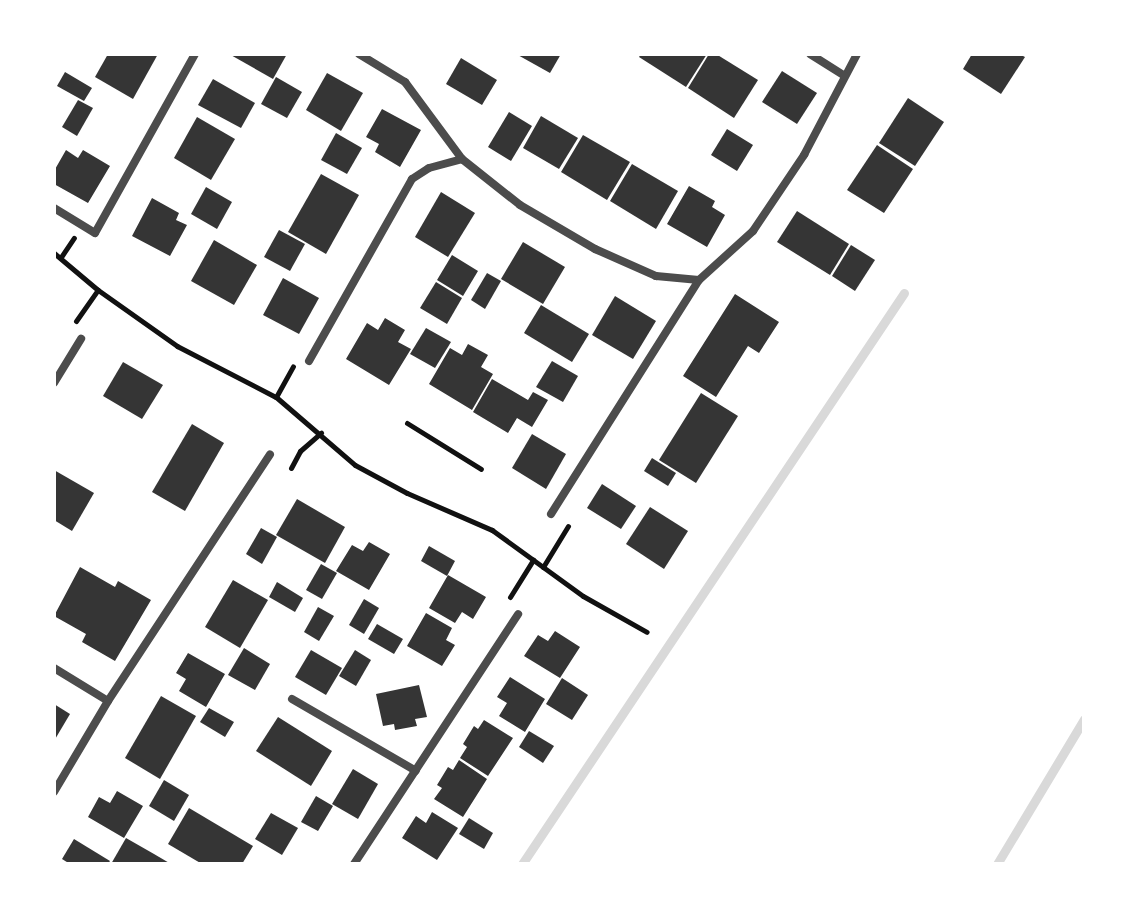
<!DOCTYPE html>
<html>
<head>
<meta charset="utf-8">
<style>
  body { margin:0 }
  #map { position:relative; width:1138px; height:918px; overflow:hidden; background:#fff; font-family:Poppins,sans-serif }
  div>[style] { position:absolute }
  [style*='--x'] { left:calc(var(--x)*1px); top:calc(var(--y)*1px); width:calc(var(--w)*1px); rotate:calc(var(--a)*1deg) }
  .stream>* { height:9px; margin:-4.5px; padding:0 4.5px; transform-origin:4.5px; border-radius:4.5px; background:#d9d9d9 }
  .building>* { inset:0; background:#353535 }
  .path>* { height:5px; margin:-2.5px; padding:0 2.5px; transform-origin:2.5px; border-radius:2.5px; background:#111 }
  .minor>* { height:8px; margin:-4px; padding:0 4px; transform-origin:4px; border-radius:4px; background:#4c4c4c }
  span { translate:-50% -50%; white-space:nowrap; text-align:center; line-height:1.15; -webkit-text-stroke:6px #fff; paint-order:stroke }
  .frame { position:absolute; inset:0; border:56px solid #fff; pointer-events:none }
</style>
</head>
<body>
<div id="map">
  <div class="stream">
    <div style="--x:522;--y:864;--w:687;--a:-56.22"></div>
    <div style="--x:997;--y:864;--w:169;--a:-59"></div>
  </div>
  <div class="building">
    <div style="clip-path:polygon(108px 54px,158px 54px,133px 99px,95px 77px)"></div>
    <div style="clip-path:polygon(229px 54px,287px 54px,273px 79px)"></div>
    <div style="clip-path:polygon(516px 54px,561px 54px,550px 73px)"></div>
    <div style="clip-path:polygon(641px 54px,707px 54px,686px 87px,639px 57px)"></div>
    <div style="clip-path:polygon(709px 54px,716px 54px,758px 80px,734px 118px,688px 88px)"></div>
    <div style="clip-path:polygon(972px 54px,1019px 54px,1025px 57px,1001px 94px,963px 69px)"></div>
    <div style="clip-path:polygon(461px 58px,497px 80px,482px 105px,446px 84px)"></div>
    <div style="clip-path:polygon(782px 71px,817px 93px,797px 124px,762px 102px)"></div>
    <div style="clip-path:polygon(65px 72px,92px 88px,84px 101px,57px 86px)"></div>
    <div style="clip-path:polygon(327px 73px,363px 93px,341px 131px,306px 110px)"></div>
    <div style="clip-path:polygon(276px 77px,302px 92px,287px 118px,261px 104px)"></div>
    <div style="clip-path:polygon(213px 79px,255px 103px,241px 128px,198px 105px)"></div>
    <div style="clip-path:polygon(908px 98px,944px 122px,915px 166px,879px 143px)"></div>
    <div style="clip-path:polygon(78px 100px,93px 108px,77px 136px,62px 127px)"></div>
    <div style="clip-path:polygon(382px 109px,421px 130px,400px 167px,375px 152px,379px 144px,366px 137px)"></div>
    <div style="clip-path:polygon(509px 112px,532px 126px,511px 161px,488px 147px)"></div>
    <div style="clip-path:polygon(541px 116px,578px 138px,559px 169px,523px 148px)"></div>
    <div style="clip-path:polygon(197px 117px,235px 139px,211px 180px,174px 158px)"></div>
    <div style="clip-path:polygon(727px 129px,753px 145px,737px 171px,711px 155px)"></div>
    <div style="clip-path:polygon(336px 133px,362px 148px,347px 174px,321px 160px)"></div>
    <div style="clip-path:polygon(583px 135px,630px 162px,607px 200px,561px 172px)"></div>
    <div style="clip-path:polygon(877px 145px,913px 169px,884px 213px,847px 190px)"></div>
    <div style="clip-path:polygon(66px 150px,78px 158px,83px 150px,110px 166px,88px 203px,54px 184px,54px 171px)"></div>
    <div style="clip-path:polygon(632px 164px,678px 191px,656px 229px,610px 201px)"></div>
    <div style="clip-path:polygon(321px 174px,359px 195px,326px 254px,288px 232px)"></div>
    <div style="clip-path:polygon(689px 186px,715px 201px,712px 207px,725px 215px,707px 247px,667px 224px)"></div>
    <div style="clip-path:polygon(206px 187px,232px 202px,217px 229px,191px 214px)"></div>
    <div style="clip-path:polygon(441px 192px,475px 213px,448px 257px,415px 237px)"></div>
    <div style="clip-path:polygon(152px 198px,179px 213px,176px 220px,187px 225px,170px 256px,132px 236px)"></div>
    <div style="clip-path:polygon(797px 211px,849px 244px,830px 275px,777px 242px)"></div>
    <div style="clip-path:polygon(279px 230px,305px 244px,290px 271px,264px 257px)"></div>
    <div style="clip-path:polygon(214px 240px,257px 265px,234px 305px,191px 281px)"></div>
    <div style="clip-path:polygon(523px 242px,565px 267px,543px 304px,501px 279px)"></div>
    <div style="clip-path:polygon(851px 245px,875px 260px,855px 291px,832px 276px)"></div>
    <div style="clip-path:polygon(452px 255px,478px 271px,463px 296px,437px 280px)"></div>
    <div style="clip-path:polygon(487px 273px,501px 281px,485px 309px,471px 300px)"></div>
    <div style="clip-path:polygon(283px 278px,319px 298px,299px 334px,263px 315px)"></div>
    <div style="clip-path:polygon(436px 282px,462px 298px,447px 324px,420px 308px)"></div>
    <div style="clip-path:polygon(735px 294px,779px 322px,759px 353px,748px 346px,716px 397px,683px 376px)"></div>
    <div style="clip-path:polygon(615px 296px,656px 321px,633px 359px,592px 335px)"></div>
    <div style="clip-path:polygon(541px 305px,589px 334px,572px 362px,524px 333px)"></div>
    <div style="clip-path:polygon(385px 318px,405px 330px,398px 342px,411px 349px,389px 385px,346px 359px,367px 323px,378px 330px)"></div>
    <div style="clip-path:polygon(426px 328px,451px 342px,435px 368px,410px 354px)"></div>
    <div style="clip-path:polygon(468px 344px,488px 355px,481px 367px,493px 374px,472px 410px,429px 384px,450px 348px,462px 355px)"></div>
    <div style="clip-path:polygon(552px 361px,578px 376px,563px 402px,536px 387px)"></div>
    <div style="clip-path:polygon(123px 362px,163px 385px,142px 419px,103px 396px)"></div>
    <div style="clip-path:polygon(492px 379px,528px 400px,533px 392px,548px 400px,532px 427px,517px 418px,508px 433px,473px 412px)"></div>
    <div style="clip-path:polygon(701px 393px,738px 416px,696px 483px,659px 460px)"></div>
    <div style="clip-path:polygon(192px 424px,224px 443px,185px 511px,152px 492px)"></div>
    <div style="clip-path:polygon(532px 434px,566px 454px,546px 489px,512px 468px)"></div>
    <div style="clip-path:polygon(652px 458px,676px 473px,668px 486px,644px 471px)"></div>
    <div style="clip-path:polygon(54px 470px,94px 493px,72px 531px,54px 520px)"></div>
    <div style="clip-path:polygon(602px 484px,636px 506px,621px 529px,587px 508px)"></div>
    <div style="clip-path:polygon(297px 499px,345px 527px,325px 563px,276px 535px)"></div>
    <div style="clip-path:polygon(650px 507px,688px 531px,664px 569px,626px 544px)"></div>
    <div style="clip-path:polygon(261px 528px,277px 537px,262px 564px,246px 554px)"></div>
    <div style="clip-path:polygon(369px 542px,390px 554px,369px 590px,336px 571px,352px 545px,363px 551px)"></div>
    <div style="clip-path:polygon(429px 546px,455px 561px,447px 576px,421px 561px)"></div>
    <div style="clip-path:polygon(321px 564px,337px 573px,322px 599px,306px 590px)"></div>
    <div style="clip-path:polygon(80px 567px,115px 587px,118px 581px,151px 600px,115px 661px,82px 642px,86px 634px,54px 616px)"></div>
    <div style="clip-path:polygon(448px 575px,486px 597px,473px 619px,462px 612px,455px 623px,429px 608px)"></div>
    <div style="clip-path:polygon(233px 580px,268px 600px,240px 648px,205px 627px)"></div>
    <div style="clip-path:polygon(277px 582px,303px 598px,295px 612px,269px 597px)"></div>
    <div style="clip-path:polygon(364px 599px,379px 608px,364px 634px,349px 625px)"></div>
    <div style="clip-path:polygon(318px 607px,334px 616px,319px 641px,304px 632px)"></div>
    <div style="clip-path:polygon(426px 613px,452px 628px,446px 640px,455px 645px,442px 666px,407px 646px)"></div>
    <div style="clip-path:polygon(377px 624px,403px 639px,394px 654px,368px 639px)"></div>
    <div style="clip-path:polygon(555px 631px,580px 647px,560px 678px,524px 656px,538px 635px,548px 641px)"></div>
    <div style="clip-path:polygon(244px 648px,270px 664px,255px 690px,228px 675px)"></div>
    <div style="clip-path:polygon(311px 650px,342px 668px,326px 695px,295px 677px)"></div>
    <div style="clip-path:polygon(355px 650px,371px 660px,356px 686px,339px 676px)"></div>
    <div style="clip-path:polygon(188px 653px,225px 674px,206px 707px,179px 691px,186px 679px,176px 673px)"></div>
    <div style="clip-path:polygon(510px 677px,545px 699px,525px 732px,499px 716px,507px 703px,497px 697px)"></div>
    <div style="clip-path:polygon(562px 678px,588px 695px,572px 720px,546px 704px)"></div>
    <div style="clip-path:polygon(419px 685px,427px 717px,415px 719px,417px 726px,395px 730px,394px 724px,383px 726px,376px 694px)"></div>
    <div style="clip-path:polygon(161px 696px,196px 716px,160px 779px,125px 758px)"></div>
    <div style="clip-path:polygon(54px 704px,70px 714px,54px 741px)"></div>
    <div style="clip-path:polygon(209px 708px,234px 722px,225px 737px,200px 722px)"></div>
    <div style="clip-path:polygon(278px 717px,332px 751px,311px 786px,256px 751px)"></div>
    <div style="clip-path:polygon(484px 720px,513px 738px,488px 776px,460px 758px,467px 747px,463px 744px,474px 726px,478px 729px)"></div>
    <div style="clip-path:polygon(529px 731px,554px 746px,543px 763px,519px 747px)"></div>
    <div style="clip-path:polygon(459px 760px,487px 779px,463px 817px,434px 799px,442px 788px,437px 785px,448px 767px,453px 770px)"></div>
    <div style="clip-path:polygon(353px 769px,378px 784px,358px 819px,332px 804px)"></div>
    <div style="clip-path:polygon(164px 780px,189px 795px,174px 821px,149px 806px)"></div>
    <div style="clip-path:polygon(117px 791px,143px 806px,124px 838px,88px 817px,99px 797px,110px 803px)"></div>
    <div style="clip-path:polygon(316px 796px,333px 806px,318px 831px,301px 822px)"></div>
    <div style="clip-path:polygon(189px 808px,253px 846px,242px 864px,202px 864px,168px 844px)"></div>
    <div style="clip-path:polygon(432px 812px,458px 828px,437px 860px,402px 838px,416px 816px,426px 823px)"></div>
    <div style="clip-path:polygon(271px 813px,298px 828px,282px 855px,255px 839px)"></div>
    <div style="clip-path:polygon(469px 818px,493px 833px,484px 849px,459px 834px)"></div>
    <div style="clip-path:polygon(126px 838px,154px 854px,171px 864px,111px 864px)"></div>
    <div style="clip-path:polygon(74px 839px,110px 861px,108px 864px,70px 864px,62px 859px)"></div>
  </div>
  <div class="path">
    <div style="--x:54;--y:253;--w:57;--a:40.1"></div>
    <div style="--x:98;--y:290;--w:97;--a:35.3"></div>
    <div style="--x:177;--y:346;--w:111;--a:27.3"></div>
    <div style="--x:276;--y:397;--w:104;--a:40.7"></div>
    <div style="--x:355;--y:465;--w:59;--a:28.3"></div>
    <div style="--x:407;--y:493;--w:93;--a:23.5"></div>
    <div style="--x:492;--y:530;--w:112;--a:36"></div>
    <div style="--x:583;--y:596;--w:73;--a:29.4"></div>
    <div style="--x:61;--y:257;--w:23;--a:-56"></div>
    <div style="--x:76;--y:321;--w:38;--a:-55"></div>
    <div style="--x:276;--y:397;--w:35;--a:-61"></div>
    <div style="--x:407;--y:423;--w:87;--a:31.9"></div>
    <div style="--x:291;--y:468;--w:19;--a:-62"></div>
    <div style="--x:300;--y:451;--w:28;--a:-41"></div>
    <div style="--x:543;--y:567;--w:48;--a:-58.6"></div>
    <div style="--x:510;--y:597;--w:44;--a:-58.1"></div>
  </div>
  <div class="minor">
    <div style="--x:359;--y:54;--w:54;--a:31.3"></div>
    <div style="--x:405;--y:82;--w:96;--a:53.5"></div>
    <div style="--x:462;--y:159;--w:74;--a:38.4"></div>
    <div style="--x:520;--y:205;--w:87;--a:30.4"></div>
    <div style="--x:595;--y:249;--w:67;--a:23.9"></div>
    <div style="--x:656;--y:276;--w:43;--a:5.3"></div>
    <div style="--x:699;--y:280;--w:73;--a:-42.2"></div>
    <div style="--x:753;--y:231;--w:92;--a:-56.1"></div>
    <div style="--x:804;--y:155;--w:114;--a:-62.3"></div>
    <div style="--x:810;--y:54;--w:41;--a:32.2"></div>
    <div style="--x:54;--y:208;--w:48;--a:31.4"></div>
    <div style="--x:95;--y:233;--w:205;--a:-60.8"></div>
    <div style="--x:309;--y:361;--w:209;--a:-60.5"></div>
    <div style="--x:412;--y:179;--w:20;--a:-33"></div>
    <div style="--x:429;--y:168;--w:34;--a:-15"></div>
    <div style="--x:54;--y:383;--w:52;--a:-58.5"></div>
    <div style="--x:551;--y:514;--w:277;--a:-57.7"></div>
    <div style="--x:54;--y:668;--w:63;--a:31.4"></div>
    <div style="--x:292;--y:699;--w:143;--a:30.1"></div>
    <div style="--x:54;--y:792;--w:106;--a:-59.3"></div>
    <div style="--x:108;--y:701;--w:295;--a:-56.7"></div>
    <div style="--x:354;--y:864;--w:299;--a:-56.7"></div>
  </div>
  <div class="frame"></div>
</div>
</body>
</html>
